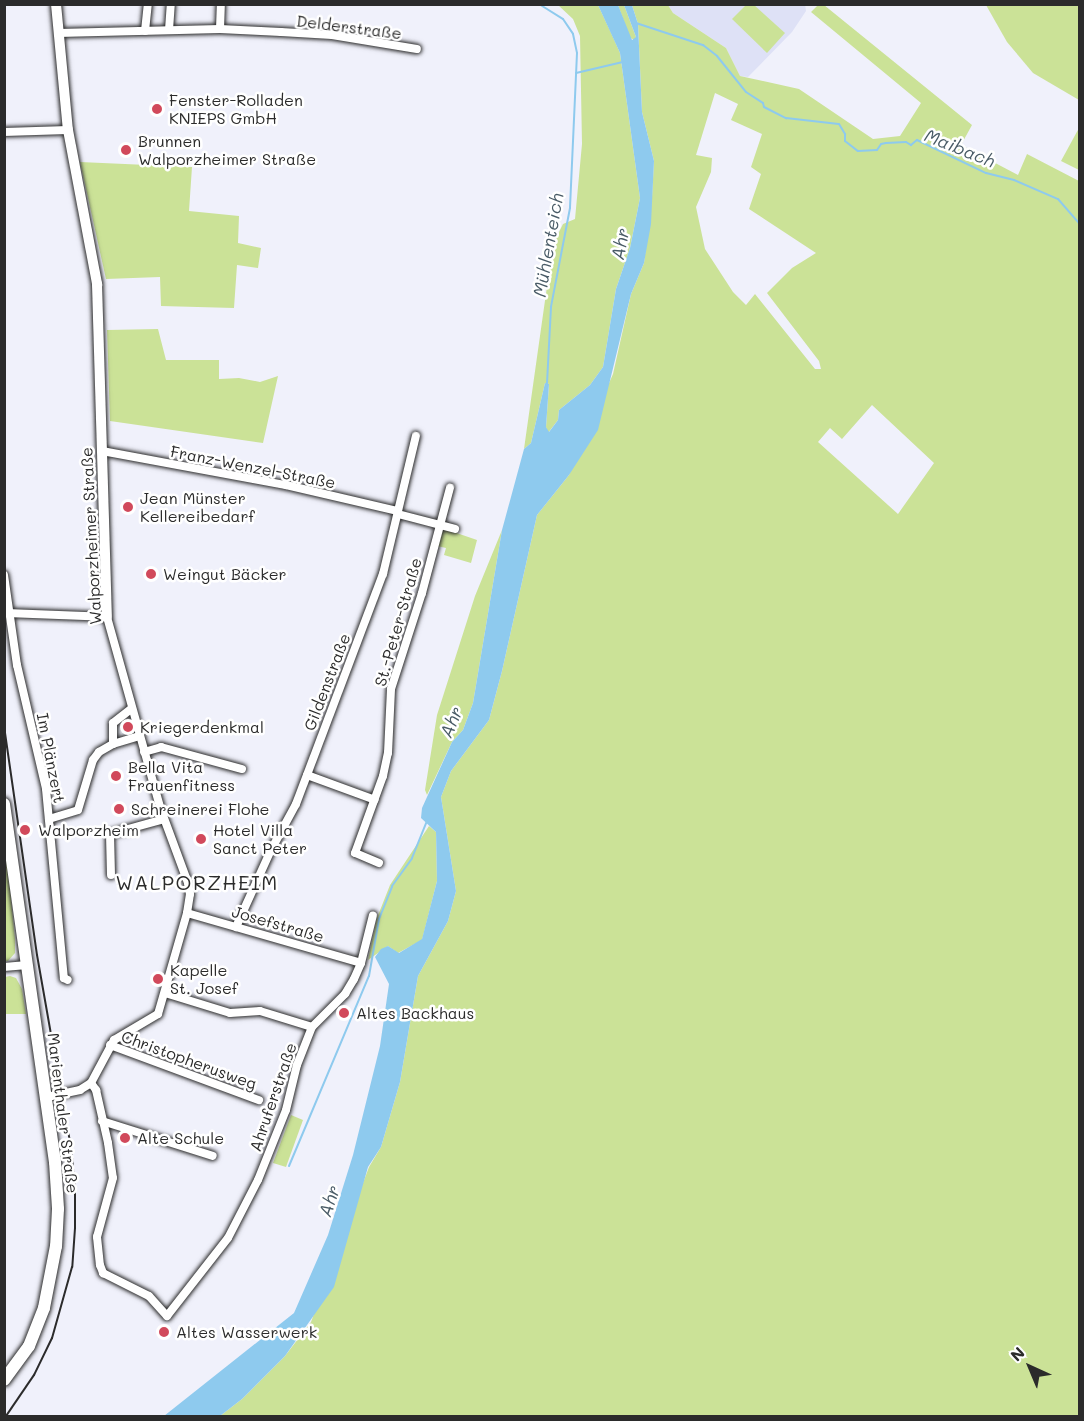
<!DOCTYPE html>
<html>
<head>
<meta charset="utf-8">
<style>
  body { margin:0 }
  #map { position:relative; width:1084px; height:1421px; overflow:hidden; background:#f0f1fb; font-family:Mali,sans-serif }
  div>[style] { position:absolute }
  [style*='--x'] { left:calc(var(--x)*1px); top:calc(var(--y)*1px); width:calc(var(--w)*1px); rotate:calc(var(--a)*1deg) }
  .built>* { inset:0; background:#dee1f6 }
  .green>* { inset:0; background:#cbe297 }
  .water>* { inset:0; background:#8ecaee }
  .stream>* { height:2px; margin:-1px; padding:0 1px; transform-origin:1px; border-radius:1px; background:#8ecaee }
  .roads { filter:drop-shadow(0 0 2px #2b2b2b) drop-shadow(0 0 2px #2b2b2b) }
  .street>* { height:8px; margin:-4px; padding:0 4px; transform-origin:4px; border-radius:4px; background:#fff }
  .secondary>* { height:10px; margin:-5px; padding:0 5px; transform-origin:5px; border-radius:5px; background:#fff }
  .primary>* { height:12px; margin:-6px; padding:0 6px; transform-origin:6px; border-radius:6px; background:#fff }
  .rail>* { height:2px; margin:-1px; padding:0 1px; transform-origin:1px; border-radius:1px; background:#2b2b2b }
  .dots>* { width:16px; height:16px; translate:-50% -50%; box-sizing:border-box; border:3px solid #fff; border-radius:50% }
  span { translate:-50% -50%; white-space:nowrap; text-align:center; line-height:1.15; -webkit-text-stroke:5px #fff; paint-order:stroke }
  .street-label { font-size:16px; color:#2b2b2b }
  .poi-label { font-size:16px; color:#2b2b2b }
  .left { translate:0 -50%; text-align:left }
  .water-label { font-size:18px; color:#495b66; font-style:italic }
  .quarter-label { font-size:20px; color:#2b2b2b; letter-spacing:1.5px }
  .frame { position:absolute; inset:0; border:6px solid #2b2b2b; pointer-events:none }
  .north { position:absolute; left:1000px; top:1337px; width:60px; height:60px; -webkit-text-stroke:4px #fff; paint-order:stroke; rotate:316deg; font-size:16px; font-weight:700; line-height:24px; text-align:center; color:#2b2b2b }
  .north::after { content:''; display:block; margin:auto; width:21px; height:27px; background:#2b2b2b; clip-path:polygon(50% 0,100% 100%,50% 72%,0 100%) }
</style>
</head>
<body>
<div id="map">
  <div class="built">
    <div style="clip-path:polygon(805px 4px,806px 11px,792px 32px,748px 77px,740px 76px,726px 48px,673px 13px,668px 5px)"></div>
  </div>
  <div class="green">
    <div style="clip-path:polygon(558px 5px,598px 5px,612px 35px,620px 53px,640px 198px,630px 248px,616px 289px,603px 367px,590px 385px,559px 410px,558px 420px,548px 433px,546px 427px,549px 384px,545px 383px,531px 443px,524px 449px,553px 244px,563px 224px,575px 219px,582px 144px,580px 36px,573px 19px)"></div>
    <div style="clip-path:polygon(618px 5px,624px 5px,636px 37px,635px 40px,630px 38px)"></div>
    <div style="clip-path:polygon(evenodd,632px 5px,668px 5px,673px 13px,726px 48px,740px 76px,799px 89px,873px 139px,900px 136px,921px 103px,811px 12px,818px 5px,824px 5px,972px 125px,961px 145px,1018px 175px,1027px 154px,1079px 181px,1079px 1416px,220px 1416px,242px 1399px,285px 1356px,311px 1322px,369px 1167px,381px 1147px,400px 1082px,418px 976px,448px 921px,456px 891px,441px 797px,451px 771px,489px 720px,502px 671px,537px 515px,569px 475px,613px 374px,631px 294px,644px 263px,652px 197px,654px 161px,642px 112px,638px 24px,632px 5px,715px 93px,738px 104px,731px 120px,762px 134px,751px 167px,761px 174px,749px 209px,816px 253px,792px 268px,767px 293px,819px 361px,821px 369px,815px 369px,755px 294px,746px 305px,733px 292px,705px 249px,696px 207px,711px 172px,712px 158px,696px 155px,715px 93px,632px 5px,872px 405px,934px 463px,898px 514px,818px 442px,830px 428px,842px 439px,872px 405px)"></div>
    <div style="clip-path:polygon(746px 5px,754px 5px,785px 33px,767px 53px,732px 19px)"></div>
    <div style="clip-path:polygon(986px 5px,1079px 5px,1079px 100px,1033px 73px,1007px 42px)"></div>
    <div style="clip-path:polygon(1079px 128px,1079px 170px,1061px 161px)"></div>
    <div style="clip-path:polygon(80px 162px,192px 167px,189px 211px,239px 216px,238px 243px,261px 248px,258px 268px,237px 265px,234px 308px,161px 306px,160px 277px,106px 279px)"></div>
    <div style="clip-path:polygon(158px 329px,166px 360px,219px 360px,219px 379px,239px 378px,260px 382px,278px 376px,263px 443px,110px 421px,107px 330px)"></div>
    <div style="clip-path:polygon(442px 528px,477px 540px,471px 563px,444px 555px,446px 548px,437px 546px)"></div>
    <div style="clip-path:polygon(502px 530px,473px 703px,463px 730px,452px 742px,427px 795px,425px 790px,437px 715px,475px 596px)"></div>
    <div style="clip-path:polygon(429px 826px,436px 832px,437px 881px,422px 940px,398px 953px,388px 946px,368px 960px,377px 918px,390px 885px)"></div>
    <div style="clip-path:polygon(5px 839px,15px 939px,15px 953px,8px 961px,5px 961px)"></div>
    <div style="clip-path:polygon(10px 976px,16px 978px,22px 989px,26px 1014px,5px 1014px,5px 977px)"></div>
    <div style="clip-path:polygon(291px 1115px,303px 1120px,286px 1167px,273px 1163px)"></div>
  </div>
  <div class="water">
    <div style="clip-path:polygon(598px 5px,618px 5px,632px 40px,636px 37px,624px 5px,632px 5px,638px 24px,642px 112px,654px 161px,651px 224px,644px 263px,631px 294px,598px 430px,569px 475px,537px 515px,502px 671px,489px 720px,451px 771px,441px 797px,456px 891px,448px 921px,418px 976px,400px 1082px,381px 1147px,368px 1167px,334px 1287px,285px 1356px,242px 1399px,220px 1416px,164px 1416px,294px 1313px,328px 1235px,353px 1155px,380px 1046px,389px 984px,375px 957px,381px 949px,388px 946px,399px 953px,422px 939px,437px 881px,436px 832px,421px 818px,422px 808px,452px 742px,463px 730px,473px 703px,502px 530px,524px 449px,531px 443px,545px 383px,549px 384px,546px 427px,549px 432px,558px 420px,559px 410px,590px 385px,603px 367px,616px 289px,630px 248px,640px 198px,620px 53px)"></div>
  </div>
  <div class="stream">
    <div style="--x:539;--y:4;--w:28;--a:32"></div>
    <div style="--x:563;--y:19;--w:18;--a:56"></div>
    <div style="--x:573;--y:34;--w:19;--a:78"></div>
    <div style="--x:577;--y:53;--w:155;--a:92.6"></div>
    <div style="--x:570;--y:208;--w:101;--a:100.9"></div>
    <div style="--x:551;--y:307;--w:77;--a:93"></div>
    <div style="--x:636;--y:23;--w:71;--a:18.2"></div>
    <div style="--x:703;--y:45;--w:18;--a:38"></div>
    <div style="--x:717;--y:56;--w:46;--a:51.1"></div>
    <div style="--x:746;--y:92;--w:20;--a:33"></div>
    <div style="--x:763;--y:103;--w:4;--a:76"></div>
    <div style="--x:764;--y:107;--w:25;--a:27"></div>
    <div style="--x:786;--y:118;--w:53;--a:6.5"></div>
    <div style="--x:839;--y:124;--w:12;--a:59"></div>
    <div style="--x:845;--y:134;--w:7;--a:90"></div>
    <div style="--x:845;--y:141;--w:16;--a:38"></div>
    <div style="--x:858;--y:151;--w:19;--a:-3"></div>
    <div style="--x:877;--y:150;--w:7;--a:-56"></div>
    <div style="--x:881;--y:144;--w:5;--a:-11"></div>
    <div style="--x:886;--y:143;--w:20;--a:-3"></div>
    <div style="--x:906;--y:142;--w:6;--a:31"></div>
    <div style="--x:911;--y:145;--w:8;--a:-40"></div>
    <div style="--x:917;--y:140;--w:76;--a:25.6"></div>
    <div style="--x:986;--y:173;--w:29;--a:14"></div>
    <div style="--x:1014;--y:180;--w:48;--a:23.4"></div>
    <div style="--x:1058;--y:199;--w:33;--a:49"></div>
    <div style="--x:576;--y:73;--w:48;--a:-13.2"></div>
    <div style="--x:289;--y:1166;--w:206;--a:-67.2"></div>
    <div style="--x:369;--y:976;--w:58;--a:-80"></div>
    <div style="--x:379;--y:919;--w:35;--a:-68"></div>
    <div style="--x:392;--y:886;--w:34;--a:-54"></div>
    <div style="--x:412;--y:858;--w:40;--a:-68"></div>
  </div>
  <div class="roads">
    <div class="street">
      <div style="--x:220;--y:29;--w:25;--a:-88"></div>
      <div style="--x:169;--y:30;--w:26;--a:-86"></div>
      <div style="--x:145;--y:31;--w:27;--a:-84"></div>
      <div style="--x:58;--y:33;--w:162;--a:-1.4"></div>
      <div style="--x:220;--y:29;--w:61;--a:2.8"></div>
      <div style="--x:281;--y:32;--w:51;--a:3.4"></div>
      <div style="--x:332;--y:35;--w:86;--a:9.4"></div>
      <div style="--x:4;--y:132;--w:64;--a:-1.8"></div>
      <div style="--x:102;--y:451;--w:187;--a:10.5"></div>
      <div style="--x:286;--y:485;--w:115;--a:13.1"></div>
      <div style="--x:398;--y:514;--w:59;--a:14.7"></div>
      <div style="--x:4;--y:575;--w:91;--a:81.8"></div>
      <div style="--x:17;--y:665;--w:127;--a:76.8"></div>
      <div style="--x:46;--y:789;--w:190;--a:84.6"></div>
      <div style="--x:64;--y:978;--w:4;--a:27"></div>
      <div style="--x:4;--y:613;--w:103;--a:2.2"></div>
      <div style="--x:107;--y:617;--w:200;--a:74.4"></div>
      <div style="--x:161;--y:810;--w:78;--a:69.7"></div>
      <div style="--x:188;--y:883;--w:11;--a:80"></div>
      <div style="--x:190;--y:894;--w:19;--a:99"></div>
      <div style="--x:187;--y:913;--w:105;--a:106"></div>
      <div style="--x:158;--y:1014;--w:51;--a:149.4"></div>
      <div style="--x:114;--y:1040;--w:49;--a:118.1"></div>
      <div style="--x:91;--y:1083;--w:13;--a:148"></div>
      <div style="--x:80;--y:1090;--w:35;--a:168"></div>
      <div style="--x:113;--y:744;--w:21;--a:-90"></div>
      <div style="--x:113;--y:723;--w:24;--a:-38"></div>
      <div style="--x:144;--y:752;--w:18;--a:-16"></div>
      <div style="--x:161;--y:747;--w:84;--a:15.2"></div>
      <div style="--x:307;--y:775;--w:72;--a:20.2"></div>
      <div style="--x:49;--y:819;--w:30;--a:-17"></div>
      <div style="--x:78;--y:810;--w:52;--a:-73.3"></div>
      <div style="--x:93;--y:760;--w:10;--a:-53"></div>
      <div style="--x:99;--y:752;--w:16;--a:-30"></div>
      <div style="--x:113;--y:744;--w:28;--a:-17"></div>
      <div style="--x:379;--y:863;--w:26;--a:-157"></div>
      <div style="--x:355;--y:853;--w:82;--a:-70"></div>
      <div style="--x:383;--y:776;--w:24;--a:-78"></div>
      <div style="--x:388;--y:753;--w:64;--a:-87.3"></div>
      <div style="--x:391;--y:689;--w:101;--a:-72.1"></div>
      <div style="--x:422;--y:593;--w:109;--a:-75.1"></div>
      <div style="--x:111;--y:875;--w:41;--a:-91.4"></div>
      <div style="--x:110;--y:834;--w:56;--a:-15.5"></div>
      <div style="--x:187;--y:913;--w:181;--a:16"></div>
      <div style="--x:236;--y:927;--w:85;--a:-65.6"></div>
      <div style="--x:271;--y:850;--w:52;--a:-61.5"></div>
      <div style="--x:296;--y:804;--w:246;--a:-69.3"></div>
      <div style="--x:383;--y:574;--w:142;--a:-76.6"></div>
      <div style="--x:4;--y:967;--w:23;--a:-5"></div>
      <div style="--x:165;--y:993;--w:68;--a:17.1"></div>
      <div style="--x:230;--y:1013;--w:30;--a:-4"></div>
      <div style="--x:260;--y:1011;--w:54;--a:17.1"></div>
      <div style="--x:110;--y:1045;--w:159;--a:20.3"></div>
      <div style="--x:91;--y:1083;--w:9;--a:54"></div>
      <div style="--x:96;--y:1090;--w:54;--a:77.2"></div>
      <div style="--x:108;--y:1143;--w:35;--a:82"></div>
      <div style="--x:113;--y:1178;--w:61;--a:105.2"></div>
      <div style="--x:97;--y:1237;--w:28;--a:84"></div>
      <div style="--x:100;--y:1265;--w:9;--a:69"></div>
      <div style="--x:103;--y:1273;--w:51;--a:26.6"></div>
      <div style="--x:149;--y:1296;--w:27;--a:48"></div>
      <div style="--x:167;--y:1316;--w:99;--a:-52"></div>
      <div style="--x:228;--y:1238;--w:65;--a:-62.7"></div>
      <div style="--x:258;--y:1180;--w:75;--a:-68.2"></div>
      <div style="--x:286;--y:1110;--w:46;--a:-76.3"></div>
      <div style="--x:297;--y:1065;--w:41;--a:-68.5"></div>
      <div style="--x:312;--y:1027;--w:47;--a:-45"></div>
      <div style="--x:345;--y:994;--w:17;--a:-59"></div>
      <div style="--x:354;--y:979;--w:17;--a:-66"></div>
      <div style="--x:361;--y:963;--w:49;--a:-76"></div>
      <div style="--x:102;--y:1121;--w:116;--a:17.5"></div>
    </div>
    <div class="secondary">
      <div style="--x:56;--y:4;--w:127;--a:84.6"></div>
      <div style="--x:68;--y:130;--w:157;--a:79.3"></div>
      <div style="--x:97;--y:284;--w:333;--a:88.3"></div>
    </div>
    <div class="primary">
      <div style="--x:4;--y:804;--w:362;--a:81.9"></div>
      <div style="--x:55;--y:1162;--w:47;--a:86.3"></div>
      <div style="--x:58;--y:1209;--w:37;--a:93"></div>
      <div style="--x:56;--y:1246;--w:63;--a:101"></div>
      <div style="--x:44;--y:1308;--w:41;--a:111.5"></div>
      <div style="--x:29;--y:1346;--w:42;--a:126.3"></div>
    </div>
  </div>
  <div class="rail">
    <div style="--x:4;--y:726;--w:231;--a:81.8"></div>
    <div style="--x:37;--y:955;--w:195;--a:80"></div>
    <div style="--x:71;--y:1147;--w:42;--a:84.6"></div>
    <div style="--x:75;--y:1189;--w:39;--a:90"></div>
    <div style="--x:75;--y:1228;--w:39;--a:94"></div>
    <div style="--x:72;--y:1267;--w:74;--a:105.7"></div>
    <div style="--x:52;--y:1338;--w:41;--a:115.9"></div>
    <div style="--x:34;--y:1375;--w:50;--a:124.3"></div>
  </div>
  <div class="dots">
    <div style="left:157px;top:109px;background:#d1495b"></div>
    <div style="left:126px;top:150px;background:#d1495b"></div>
    <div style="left:128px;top:507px;background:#d1495b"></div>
    <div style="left:151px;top:574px;background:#d1495b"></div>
    <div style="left:128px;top:727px;background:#d1495b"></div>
    <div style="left:116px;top:776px;background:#d1495b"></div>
    <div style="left:119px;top:809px;background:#d1495b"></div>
    <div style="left:25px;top:830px;background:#d1495b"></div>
    <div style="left:201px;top:839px;background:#d1495b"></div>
    <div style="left:158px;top:979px;background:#d1495b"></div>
    <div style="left:344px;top:1013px;background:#d1495b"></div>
    <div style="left:125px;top:1138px;background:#d1495b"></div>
    <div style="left:164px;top:1332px;background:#d1495b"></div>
  </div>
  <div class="street-label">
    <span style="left:349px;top:27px;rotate:7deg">Delderstraße</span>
    <span style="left:253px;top:467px;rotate:11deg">Franz-Wenzel-Straße</span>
    <span style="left:91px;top:536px;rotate:-93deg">Walporzheimer Straße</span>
    <span style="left:398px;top:622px;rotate:-74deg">St.-Peter-Straße</span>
    <span style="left:327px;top:682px;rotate:-69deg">Gildenstraße</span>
    <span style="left:51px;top:758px;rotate:79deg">Im Plänzert</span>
    <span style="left:278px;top:924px;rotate:16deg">Josefstraße</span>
    <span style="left:189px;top:1060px;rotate:20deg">Christopherusweg</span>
    <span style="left:273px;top:1097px;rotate:-71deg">Ahruferstraße</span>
    <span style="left:63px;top:1113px;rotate:83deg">Marienthaler Straße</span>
  </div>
  <div class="poi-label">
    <span class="left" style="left:169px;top:109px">Fenster-Rolladen<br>KNIEPS GmbH</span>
    <span class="left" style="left:138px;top:150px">Brunnen<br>Walporzheimer Straße</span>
    <span class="left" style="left:140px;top:507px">Jean Münster<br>Kellereibedarf</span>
    <span class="left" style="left:163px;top:574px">Weingut Bäcker</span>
    <span class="left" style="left:140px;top:727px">Kriegerdenkmal</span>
    <span class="left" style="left:128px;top:776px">Bella Vita<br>Frauenfitness</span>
    <span class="left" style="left:131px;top:809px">Schreinerei Flohe</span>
    <span class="left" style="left:38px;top:830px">Walporzheim</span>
    <span class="left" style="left:213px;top:839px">Hotel Villa<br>Sanct Peter</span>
    <span class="left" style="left:170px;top:979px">Kapelle<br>St. Josef</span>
    <span class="left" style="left:356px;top:1013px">Altes Backhaus</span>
    <span class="left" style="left:137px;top:1138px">Alte Schule</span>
    <span class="left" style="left:176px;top:1332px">Altes Wasserwerk</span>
  </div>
  <div class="water-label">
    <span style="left:960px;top:148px;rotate:22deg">Maibach</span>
    <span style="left:620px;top:244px;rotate:-79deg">Ahr</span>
    <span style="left:548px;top:245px;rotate:-80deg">Mühlenteich</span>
    <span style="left:451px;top:722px;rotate:-66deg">Ahr</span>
    <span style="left:329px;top:1201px;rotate:-71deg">Ahr</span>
  </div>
  <div class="quarter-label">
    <span style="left:197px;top:882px">WALPORZHEIM</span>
  </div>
  <div class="frame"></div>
  <div class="north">N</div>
</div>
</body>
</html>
